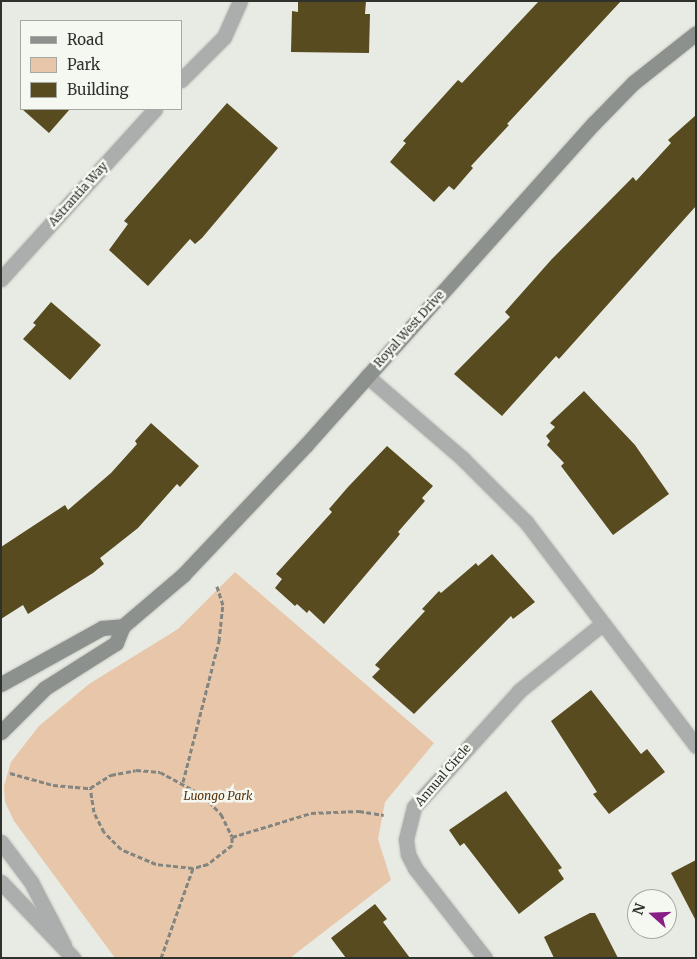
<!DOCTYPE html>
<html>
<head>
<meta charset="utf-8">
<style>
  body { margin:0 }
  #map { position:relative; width:697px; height:959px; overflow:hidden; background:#e8ebe3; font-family:Merriweather,serif }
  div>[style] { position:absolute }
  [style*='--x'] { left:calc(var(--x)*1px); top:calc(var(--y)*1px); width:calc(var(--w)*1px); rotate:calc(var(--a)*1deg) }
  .green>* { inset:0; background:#e8c6a9 }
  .building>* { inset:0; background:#584b1f }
  .path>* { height:3px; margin-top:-1.5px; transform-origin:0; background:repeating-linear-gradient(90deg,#838580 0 5px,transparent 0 7.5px) }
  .roads { filter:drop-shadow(0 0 1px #c3c6bf) drop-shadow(0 0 1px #c3c6bf) }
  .street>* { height:15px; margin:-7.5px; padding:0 7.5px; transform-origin:7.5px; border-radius:7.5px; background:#abaeac }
  .secondary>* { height:15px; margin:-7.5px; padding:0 7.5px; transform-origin:7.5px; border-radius:7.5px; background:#8c918e }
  span { translate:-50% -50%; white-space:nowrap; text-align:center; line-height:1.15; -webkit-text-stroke:5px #f5f8f0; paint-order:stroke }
  .street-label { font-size:12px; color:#2f312d }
  .park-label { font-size:12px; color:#59330c; font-style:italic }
  .frame { position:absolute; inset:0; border:2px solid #2f312d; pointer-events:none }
  .legend { position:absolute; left:20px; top:20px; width:162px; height:90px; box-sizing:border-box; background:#f5f8f0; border:1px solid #a6a8a2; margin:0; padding:6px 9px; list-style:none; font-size:15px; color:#2f312d }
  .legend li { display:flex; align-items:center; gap:10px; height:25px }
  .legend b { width:25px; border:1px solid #a6a8a2 }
  .north { position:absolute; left:627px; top:889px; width:50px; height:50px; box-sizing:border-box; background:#f5f8f0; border:1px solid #a6a8a2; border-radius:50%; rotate:290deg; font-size:14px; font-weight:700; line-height:20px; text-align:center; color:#2f312d }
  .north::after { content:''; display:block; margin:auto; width:18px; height:22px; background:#871f87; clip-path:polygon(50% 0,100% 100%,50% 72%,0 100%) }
</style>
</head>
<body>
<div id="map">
  <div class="green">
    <div style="clip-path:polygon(235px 572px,434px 743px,385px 802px,378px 839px,391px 880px,290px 958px,115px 958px,14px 821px,5px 802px,4px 786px,11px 762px,39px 726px,89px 684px,178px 629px)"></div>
  </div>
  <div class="building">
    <div style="clip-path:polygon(298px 1px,366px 1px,365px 14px,370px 14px,369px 53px,291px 52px,292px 11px,298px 12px)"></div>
    <div style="clip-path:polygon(539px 1px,621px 1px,507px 124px,509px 125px,471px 166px,473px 168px,454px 190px,449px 186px,434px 202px,390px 162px,406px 143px,403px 141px,458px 80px,462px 83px)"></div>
    <div style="clip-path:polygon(227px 103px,278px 148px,202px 238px,195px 244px,190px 239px,148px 286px,109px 250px,128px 224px,124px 221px)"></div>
    <div style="clip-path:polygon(22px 109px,70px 109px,49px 133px)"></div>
    <div style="clip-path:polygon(696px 115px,696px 206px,559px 359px,556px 356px,502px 416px,454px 374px,510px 317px,505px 312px,551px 260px,633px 177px,636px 181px,671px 143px,668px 140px)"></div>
    <div style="clip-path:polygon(51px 302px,101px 345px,70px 380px,23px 339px,36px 325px,33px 323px)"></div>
    <div style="clip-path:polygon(584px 391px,635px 445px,669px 494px,613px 535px,561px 466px,564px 463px,547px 445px,550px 441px,546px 436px,555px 427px,550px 423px)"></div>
    <div style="clip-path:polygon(151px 423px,199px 466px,180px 487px,177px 484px,138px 528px,100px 558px,104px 564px,93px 573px,28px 614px,23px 605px,1px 619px,1px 547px,65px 505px,68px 510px,111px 473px,137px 444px,135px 441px)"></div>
    <div style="clip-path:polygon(387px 446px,433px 486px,422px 498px,425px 501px,398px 532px,400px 534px,396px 539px,324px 624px,309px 610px,307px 613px,297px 604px,295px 606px,275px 588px,282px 579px,276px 574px,332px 512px,329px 509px,348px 487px)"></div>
    <div style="clip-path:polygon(492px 554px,535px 602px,513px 619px,511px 616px,414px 714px,372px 677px,380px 669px,375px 665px,425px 611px,422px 609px,439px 591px,441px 593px,476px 563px,478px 566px)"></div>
    <div style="clip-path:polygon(591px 690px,641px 754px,647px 749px,665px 772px,609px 814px,593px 794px,597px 792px,551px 721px)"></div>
    <div style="clip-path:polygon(506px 791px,562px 868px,558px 870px,564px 879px,519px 914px,464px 843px,460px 846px,449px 830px)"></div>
    <div style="clip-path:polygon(696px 860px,696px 921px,671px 873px)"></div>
    <div style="clip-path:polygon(375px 904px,387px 919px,383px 922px,410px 958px,346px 958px,331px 938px)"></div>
    <div style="clip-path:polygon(590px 913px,595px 913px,618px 958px,554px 958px,544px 937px)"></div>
  </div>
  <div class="path">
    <div style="--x:136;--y:770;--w:24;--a:5"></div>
    <div style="--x:160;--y:772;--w:50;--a:28.6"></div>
    <div style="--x:204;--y:796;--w:25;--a:47"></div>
    <div style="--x:221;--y:814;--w:25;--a:64"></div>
    <div style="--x:232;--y:837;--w:8;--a:90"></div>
    <div style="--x:232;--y:845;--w:31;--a:142"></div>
    <div style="--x:208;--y:864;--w:16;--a:165"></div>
    <div style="--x:193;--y:868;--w:37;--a:-174"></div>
    <div style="--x:156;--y:864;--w:38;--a:-157"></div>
    <div style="--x:121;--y:849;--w:24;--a:-135"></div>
    <div style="--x:104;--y:832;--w:22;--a:-117"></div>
    <div style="--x:94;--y:812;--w:24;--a:-99"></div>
    <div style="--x:90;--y:788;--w:25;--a:-32"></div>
    <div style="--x:111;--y:775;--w:25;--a:-11"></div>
    <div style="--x:10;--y:773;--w:45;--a:15.6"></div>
    <div style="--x:53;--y:785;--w:37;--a:5"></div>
    <div style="--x:183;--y:782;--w:146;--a:-75.7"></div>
    <div style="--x:219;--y:641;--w:36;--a:-84"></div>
    <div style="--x:223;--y:605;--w:20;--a:-108"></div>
    <div style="--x:232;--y:837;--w:83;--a:-16.9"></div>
    <div style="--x:311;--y:813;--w:48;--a:-2.4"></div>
    <div style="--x:359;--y:811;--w:25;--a:9"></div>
    <div style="--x:161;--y:958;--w:96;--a:-70.4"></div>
  </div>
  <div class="roads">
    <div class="street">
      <div style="--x:181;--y:80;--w:61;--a:-45"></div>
      <div style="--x:224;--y:37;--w:39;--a:-66"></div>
      <div style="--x:1;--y:279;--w:229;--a:-47.8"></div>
      <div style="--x:367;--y:376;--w:127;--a:40.8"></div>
      <div style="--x:463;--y:459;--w:89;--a:45"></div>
      <div style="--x:526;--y:522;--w:281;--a:52.8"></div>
      <div style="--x:1;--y:842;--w:50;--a:53.1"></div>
      <div style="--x:31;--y:882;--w:71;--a:62.4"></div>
      <div style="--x:1;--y:882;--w:105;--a:46.5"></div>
      <div style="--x:485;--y:958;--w:114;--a:-127.9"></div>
      <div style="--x:415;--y:868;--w:16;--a:-117"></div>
      <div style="--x:408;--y:854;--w:15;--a:-98"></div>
      <div style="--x:406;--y:839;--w:33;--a:-76"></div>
      <div style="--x:414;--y:807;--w:156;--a:-47.8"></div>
      <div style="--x:519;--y:691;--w:107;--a:-38.9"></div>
    </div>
    <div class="secondary">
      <div style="--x:1;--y:684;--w:115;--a:-29"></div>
      <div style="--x:102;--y:628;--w:21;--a:-5"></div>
      <div style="--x:1;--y:732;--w:62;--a:-45"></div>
      <div style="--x:45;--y:688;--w:84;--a:-32.4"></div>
      <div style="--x:116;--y:643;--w:18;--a:-68"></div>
      <div style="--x:123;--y:626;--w:79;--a:-40.4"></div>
      <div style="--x:183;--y:575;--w:179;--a:-46.6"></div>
      <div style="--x:306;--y:445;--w:431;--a:-48.2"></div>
      <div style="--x:593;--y:124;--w:57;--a:-45.7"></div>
      <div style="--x:633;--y:83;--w:80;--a:-38.4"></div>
    </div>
  </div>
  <div class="street-label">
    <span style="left:78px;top:194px;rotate:-48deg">Astrantia Way</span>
    <span style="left:409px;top:329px;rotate:-48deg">Royal West Drive</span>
    <span style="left:443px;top:775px;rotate:-49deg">Annual Circle</span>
  </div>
  <div class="park-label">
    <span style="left:218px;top:796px">Luongo Park</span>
  </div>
  <div class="frame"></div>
  <ul class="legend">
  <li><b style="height:6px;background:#8c918e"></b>Road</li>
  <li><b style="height:14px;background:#e8c6a9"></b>Park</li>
  <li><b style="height:14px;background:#584b1f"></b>Building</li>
  </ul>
  <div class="north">N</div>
</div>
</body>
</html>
